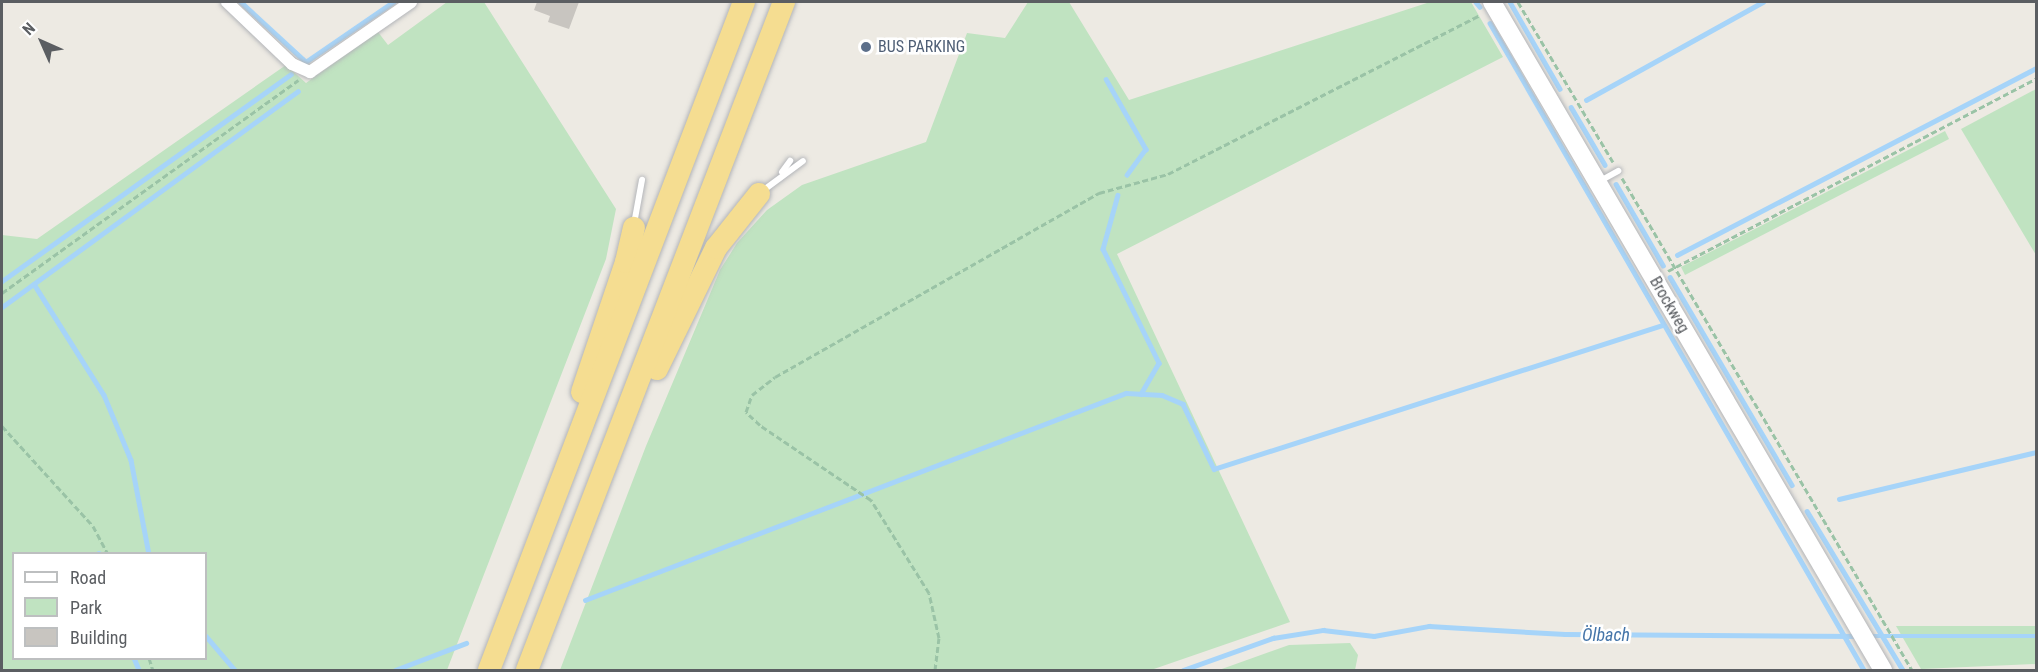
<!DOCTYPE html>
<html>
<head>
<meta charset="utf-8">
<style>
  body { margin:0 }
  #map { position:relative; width:2038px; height:672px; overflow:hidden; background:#edeae3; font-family:"Roboto Condensed",sans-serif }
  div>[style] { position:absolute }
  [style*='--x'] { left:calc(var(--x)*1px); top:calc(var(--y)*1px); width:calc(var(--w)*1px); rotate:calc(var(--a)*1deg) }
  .green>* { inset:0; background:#c0e3c1 }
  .stream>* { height:4.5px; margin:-2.25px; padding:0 2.25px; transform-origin:2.25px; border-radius:2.25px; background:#a6d4f9 }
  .building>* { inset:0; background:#c8c5c0 }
  .path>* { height:3px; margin-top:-1.5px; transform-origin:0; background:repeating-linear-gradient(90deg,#9ac3a6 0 6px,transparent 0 9px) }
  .roads { filter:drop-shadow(0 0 2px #b3b5b9) drop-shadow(0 0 2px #b3b5b9) }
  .lane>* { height:6px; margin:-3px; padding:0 3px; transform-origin:3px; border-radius:3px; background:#fff }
  .street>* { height:12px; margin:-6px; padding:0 6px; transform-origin:6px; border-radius:6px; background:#fff }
  .secondary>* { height:18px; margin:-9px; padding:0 9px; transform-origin:9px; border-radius:9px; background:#fff }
  .highway>* { height:22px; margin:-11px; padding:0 11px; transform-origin:11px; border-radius:11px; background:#f5dd91 }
  .dots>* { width:16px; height:16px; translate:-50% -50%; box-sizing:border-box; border:3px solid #fff; border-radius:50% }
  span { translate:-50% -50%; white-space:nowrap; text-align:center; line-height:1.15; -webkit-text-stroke:5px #fff; paint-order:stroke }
  .service-label { font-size:16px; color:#4e5e75 }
  .left { translate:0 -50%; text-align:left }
  .street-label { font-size:16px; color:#5b5e62 }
  .water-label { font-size:18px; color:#4575a9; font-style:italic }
  .frame { position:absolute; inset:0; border:3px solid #5b5e62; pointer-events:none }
  .legend { position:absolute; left:12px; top:552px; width:195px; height:108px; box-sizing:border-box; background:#fff; border:2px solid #bdbfc0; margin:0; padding:8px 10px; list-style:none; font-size:18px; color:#5b5e62 }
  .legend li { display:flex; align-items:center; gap:12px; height:30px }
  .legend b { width:30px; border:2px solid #bdbfc0 }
  .north { position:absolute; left:12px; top:12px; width:60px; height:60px; -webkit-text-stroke:4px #fff; paint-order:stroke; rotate:315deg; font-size:16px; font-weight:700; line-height:24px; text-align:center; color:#5b5e62 }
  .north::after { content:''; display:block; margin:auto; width:21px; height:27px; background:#5b5e62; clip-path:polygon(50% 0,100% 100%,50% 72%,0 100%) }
</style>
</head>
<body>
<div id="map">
  <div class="green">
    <div style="clip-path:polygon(evenodd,447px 2px,484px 2px,616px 209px,606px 259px,447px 670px,2px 670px,2px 235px,37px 239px,286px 65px,306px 83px,378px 32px,388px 45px,447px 2px,14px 554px,206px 554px,206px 658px,14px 658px,14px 554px)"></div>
    <div style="clip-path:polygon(1028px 2px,1069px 2px,1129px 100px,1430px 2px,1471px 2px,1503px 57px,1117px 254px,1290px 622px,1151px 670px,560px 670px,646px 446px,720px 270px,737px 243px,767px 210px,802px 185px,926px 142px,967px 33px,1005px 38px)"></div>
    <div style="clip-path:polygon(2036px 89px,2036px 255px,1961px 129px)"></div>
    <div style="clip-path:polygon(1945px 131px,1949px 139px,1685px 275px,1681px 267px)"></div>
    <div style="clip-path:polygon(2036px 626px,2036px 664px,1921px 669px,1896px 626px)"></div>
    <div style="clip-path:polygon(1350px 643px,1358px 655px,1355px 670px,1219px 670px,1289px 645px)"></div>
  </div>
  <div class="stream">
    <div style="--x:241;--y:2;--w:88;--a:42.7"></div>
    <div style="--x:1476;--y:2;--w:6;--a:51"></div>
    <div style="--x:1510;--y:2;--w:100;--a:60.1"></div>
    <div style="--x:1490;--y:23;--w:747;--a:59.97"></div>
    <div style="--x:304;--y:63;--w:108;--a:-34.4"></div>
    <div style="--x:1106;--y:79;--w:81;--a:60.3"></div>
    <div style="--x:1146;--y:149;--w:32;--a:126"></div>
    <div style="--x:1586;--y:100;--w:202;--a:-29"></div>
    <div style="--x:1571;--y:107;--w:67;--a:59.6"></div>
    <div style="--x:1616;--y:184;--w:94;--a:59.9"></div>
    <div style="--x:1118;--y:195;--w:56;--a:105.5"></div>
    <div style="--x:1103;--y:249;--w:127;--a:63.8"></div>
    <div style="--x:1159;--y:363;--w:36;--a:120"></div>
    <div style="--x:1677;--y:255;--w:405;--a:-27.5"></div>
    <div style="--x:1670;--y:277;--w:241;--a:59.6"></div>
    <div style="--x:2;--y:281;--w:355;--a:-35.6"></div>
    <div style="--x:34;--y:284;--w:131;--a:57.8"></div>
    <div style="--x:104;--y:395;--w:70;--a:67.4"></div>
    <div style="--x:131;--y:460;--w:96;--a:79.2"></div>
    <div style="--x:2;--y:307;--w:366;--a:-36.1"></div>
    <div style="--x:1839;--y:499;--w:203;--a:-13.4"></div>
    <div style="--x:1807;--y:511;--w:186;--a:58.9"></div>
    <div style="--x:99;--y:553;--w:1;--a:90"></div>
    <div style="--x:585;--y:600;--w:579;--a:-20.94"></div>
    <div style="--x:1126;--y:393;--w:36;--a:3"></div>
    <div style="--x:1162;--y:395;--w:23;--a:23"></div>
    <div style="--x:1183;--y:404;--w:72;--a:64.5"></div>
    <div style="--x:1214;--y:469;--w:471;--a:-17.8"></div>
    <div style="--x:206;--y:636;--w:45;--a:49.5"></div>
    <div style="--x:1868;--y:636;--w:168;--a:0"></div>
    <div style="--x:134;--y:658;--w:13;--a:67"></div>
    <div style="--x:395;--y:670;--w:76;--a:-20.8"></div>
    <div style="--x:1183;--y:670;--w:96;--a:-19.6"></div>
    <div style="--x:1273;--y:638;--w:51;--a:-9.1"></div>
    <div style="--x:1323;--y:630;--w:51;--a:6.7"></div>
    <div style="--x:1374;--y:636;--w:56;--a:-10.3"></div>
    <div style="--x:1429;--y:626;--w:136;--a:3.4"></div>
    <div style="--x:1565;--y:634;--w:292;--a:0.4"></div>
  </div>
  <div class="building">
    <div style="clip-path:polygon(537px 2px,579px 2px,569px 29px,548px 22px,550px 16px,534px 10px)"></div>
  </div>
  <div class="path">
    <div style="--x:1518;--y:2;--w:186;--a:59.3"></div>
    <div style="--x:1622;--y:178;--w:571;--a:59.48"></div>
    <div style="--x:1668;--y:271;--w:415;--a:-27.6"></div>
    <div style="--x:2;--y:293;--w:365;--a:-35.7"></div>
    <div style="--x:2;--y:426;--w:135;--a:47.7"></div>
    <div style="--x:93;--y:526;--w:32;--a:62"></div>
    <div style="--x:149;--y:658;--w:13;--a:72"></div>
    <div style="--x:935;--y:670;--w:32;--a:-83"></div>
    <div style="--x:939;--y:638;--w:46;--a:-102.5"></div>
    <div style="--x:929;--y:593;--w:110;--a:-121.9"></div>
    <div style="--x:871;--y:500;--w:134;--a:-146"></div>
    <div style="--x:760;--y:425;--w:19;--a:-137"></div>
    <div style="--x:746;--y:412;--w:18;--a:-71"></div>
    <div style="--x:752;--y:395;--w:29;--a:-38"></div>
    <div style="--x:775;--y:377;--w:373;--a:-29.6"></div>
    <div style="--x:1099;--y:193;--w:72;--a:-15.4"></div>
    <div style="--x:1168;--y:174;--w:350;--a:-27"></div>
  </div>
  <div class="roads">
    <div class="lane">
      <div style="--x:782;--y:172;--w:14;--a:-54"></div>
      <div style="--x:1600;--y:181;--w:21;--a:-29"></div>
      <div style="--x:761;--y:192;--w:52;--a:-36.4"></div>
      <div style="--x:634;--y:224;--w:45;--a:-79.7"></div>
    </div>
    <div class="street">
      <div style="--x:227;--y:2;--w:90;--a:43.6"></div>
      <div style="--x:292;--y:64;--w:20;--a:24"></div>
      <div style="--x:310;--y:72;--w:123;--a:-34.7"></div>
    </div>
    <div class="secondary">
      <div style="--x:1492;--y:2;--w:774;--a:59.66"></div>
    </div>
    <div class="highway">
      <div style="--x:657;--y:369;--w:135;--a:-64"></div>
      <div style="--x:716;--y:248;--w:69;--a:-51.5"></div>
      <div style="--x:582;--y:392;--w:137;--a:-71.3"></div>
      <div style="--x:626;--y:262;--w:35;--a:-77"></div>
      <div style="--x:489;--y:670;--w:715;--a:-69.11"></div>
      <div style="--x:527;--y:670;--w:716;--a:-68.96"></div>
    </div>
  </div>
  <div class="dots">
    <div style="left:866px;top:47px;background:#5c6f8a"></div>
  </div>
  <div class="service-label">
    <span class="left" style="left:878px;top:47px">BUS PARKING</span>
  </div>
  <div class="street-label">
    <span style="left:1669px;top:305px;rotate:60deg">Brockweg</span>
  </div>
  <div class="water-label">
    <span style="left:1606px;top:635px">Ölbach</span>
  </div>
  <div class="frame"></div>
  <ul class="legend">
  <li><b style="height:8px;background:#fff"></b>Road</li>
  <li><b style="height:16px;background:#c0e3c1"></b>Park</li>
  <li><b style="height:16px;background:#c8c5c0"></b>Building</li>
  </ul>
  <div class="north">N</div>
</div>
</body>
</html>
